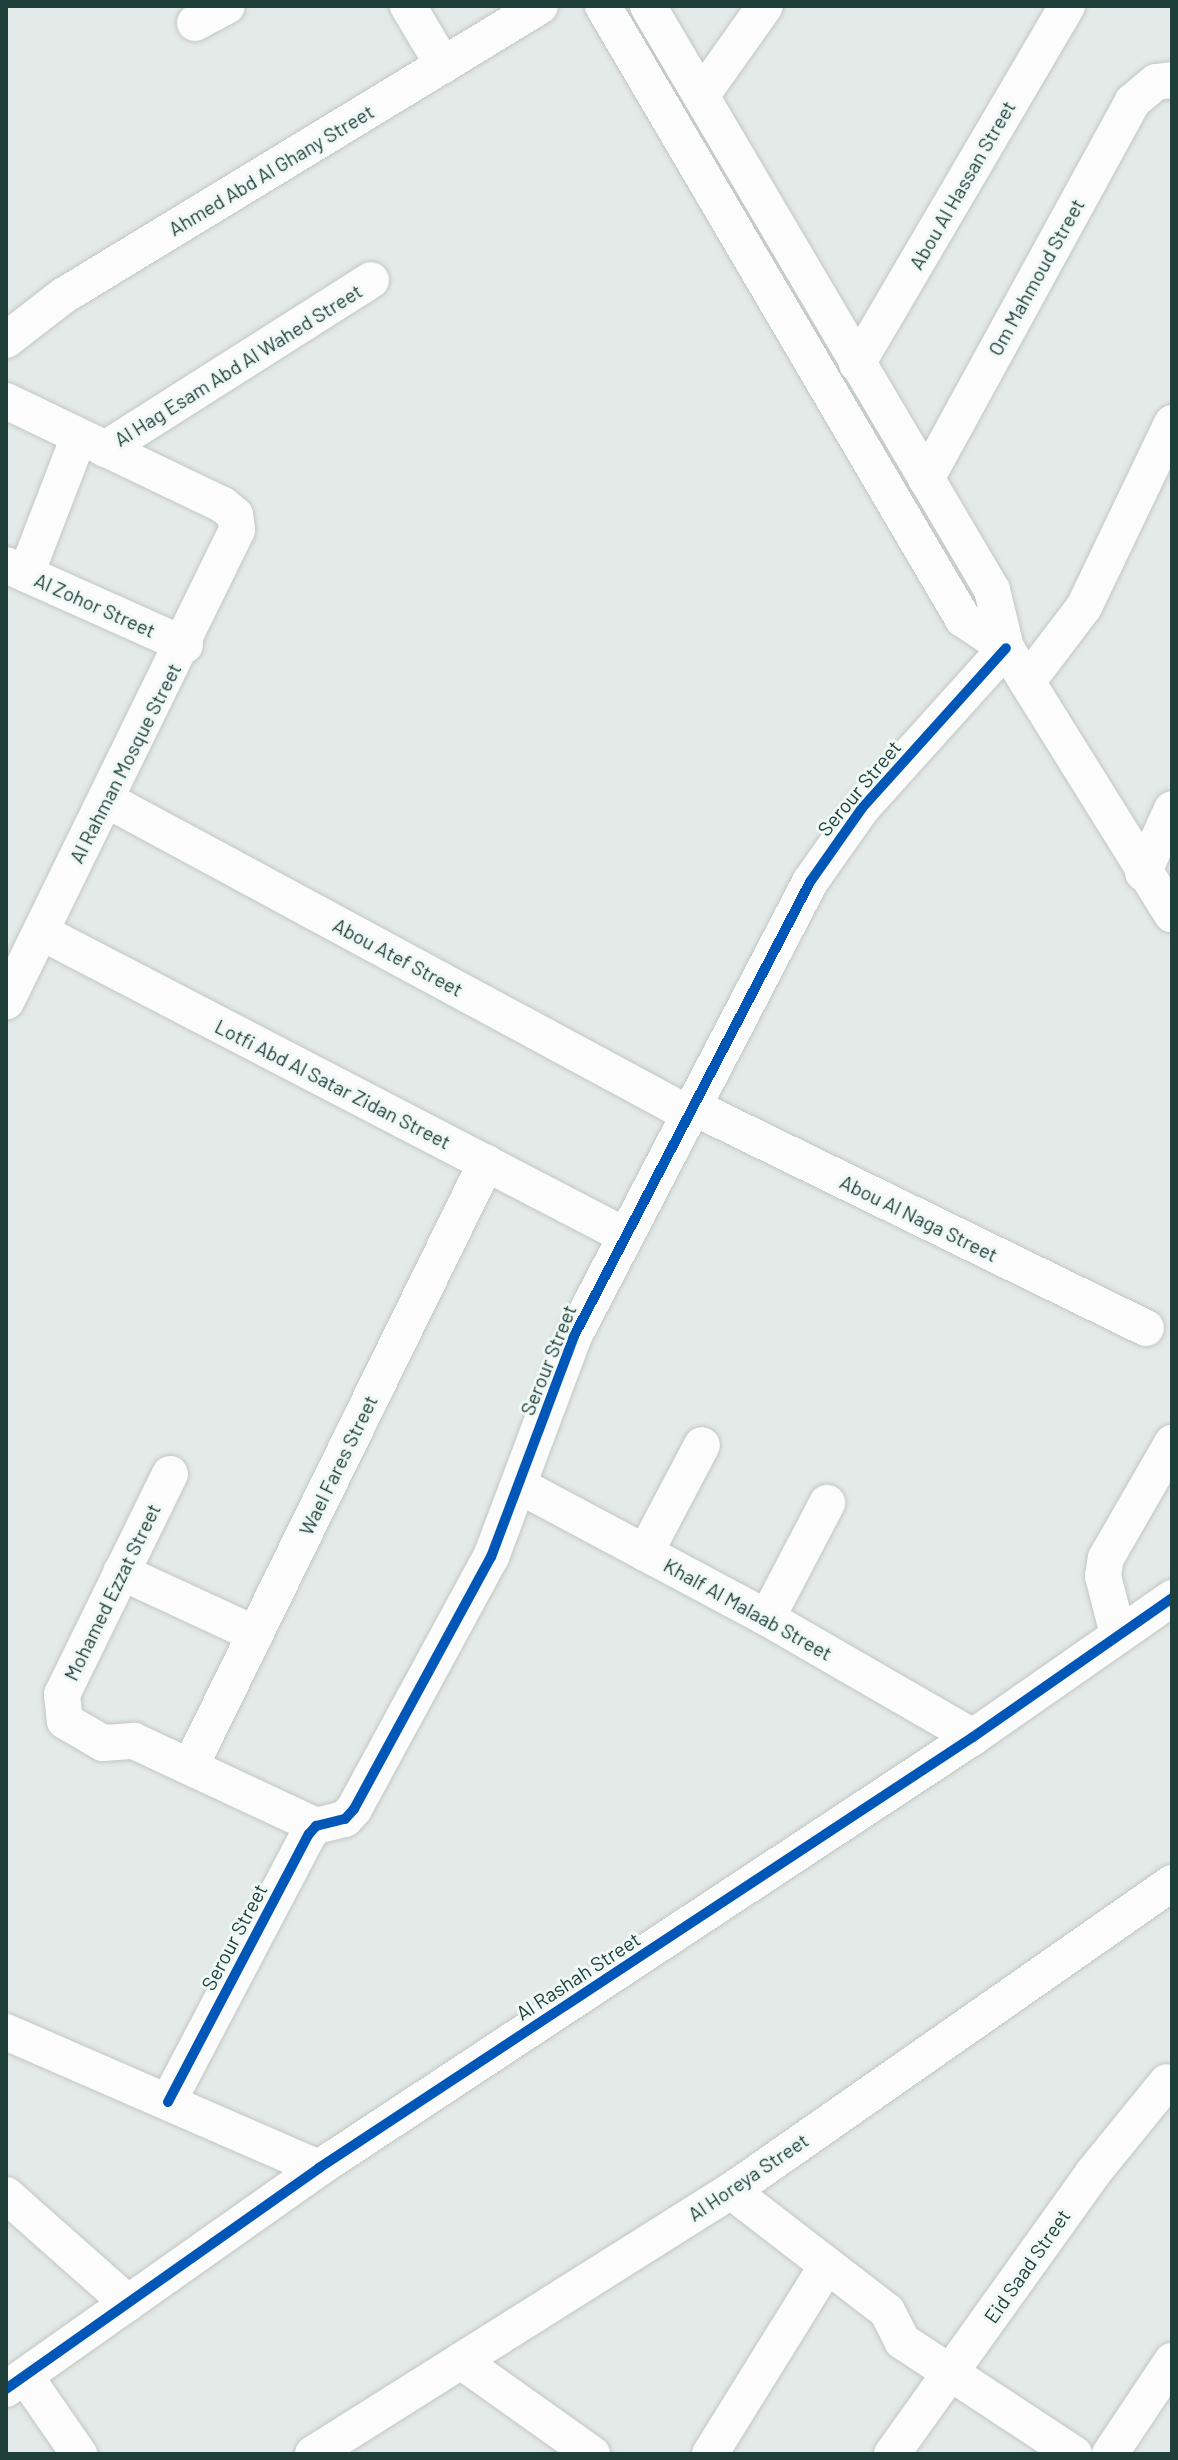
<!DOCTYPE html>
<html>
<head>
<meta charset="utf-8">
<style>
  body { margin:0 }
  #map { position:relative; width:1178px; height:2460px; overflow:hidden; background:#e3eae7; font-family:Barlow,sans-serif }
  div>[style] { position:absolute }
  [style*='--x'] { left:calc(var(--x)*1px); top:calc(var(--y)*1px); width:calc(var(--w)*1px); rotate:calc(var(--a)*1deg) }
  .roads { filter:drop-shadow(0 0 2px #c0c7c4) drop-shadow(0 0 2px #c0c7c4) }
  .street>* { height:36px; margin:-18px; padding:0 18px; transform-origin:18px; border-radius:18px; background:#fbfcfb }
  .cycleway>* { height:10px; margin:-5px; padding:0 5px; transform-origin:5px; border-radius:5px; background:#0057b8 }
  span { translate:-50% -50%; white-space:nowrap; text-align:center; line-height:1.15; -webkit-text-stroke:6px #f1f9f6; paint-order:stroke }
  .street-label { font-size:20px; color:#1f403a }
  .frame { position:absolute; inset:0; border:8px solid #1f403a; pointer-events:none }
</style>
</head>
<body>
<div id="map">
  <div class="roads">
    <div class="street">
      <div style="--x:408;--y:6;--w:69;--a:59.3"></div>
      <div style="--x:603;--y:6;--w:711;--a:59.58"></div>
      <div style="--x:963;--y:619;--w:52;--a:34"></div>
      <div style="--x:648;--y:6;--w:678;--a:59.5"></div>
      <div style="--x:992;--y:590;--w:60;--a:76.4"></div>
      <div style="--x:1006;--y:648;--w:314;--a:58.1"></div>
      <div style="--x:195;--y:23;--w:36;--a:-28"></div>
      <div style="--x:701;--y:96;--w:110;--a:-54.6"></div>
      <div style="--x:6;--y:340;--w:72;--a:-37.7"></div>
      <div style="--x:63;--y:296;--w:558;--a:-31.3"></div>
      <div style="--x:857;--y:364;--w:415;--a:-59.6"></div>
      <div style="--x:6;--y:401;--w:241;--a:25.6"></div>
      <div style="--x:223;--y:505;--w:16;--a:40"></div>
      <div style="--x:235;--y:515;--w:15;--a:82"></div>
      <div style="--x:237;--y:530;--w:525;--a:116.08"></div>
      <div style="--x:105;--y:449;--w:315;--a:-32.4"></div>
      <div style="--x:926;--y:479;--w:430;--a:-61.3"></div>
      <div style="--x:1132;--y:102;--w:31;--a:-40"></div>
      <div style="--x:1156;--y:82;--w:16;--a:-7"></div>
      <div style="--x:6;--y:565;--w:196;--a:24.1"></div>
      <div style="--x:26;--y:574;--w:147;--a:-68.9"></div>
      <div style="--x:1027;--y:682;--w:94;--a:-52.8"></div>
      <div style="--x:1084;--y:607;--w:204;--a:-64.4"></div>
      <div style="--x:107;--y:800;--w:661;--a:28.35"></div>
      <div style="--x:1143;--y:873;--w:70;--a:-65.6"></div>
      <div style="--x:41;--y:932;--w:659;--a:27.46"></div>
      <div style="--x:693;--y:1107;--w:504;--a:26.01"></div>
      <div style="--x:170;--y:1474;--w:245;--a:116.1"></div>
      <div style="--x:62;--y:1694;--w:27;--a:84"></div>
      <div style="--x:65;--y:1721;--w:44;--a:30.1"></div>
      <div style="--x:103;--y:1743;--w:31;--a:-4"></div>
      <div style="--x:134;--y:1741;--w:201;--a:25"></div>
      <div style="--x:520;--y:1486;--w:280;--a:28.1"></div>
      <div style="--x:767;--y:1618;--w:238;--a:30"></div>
      <div style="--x:645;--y:1553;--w:122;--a:-62.2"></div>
      <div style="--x:121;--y:1572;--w:148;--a:24.8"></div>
      <div style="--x:767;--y:1618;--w:130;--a:-62.4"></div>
      <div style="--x:1118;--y:1634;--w:60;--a:-104.5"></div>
      <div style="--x:1103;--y:1576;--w:18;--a:-81"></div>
      <div style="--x:1106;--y:1558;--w:133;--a:-60.1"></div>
      <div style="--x:190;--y:1767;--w:673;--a:-63.89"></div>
      <div style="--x:6;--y:2032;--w:341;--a:23.5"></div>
      <div style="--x:168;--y:2102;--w:303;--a:-62.3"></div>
      <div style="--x:309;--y:1834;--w:11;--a:-49"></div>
      <div style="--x:316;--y:1826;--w:30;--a:-14"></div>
      <div style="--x:345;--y:1819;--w:13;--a:-48"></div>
      <div style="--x:354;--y:1809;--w:287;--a:-61.5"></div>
      <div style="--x:491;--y:1557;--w:236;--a:-69.4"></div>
      <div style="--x:574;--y:1336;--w:512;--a:-62.53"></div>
      <div style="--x:810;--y:882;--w:90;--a:-54.9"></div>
      <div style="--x:862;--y:808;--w:215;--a:-48"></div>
      <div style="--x:731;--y:2191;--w:197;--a:37.6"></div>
      <div style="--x:887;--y:2311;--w:34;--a:63"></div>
      <div style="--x:902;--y:2341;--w:206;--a:33.3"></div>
      <div style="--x:6;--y:2195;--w:163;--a:41.5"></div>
      <div style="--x:461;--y:2361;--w:161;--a:35.4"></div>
      <div style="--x:25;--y:2376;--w:95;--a:55.3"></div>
      <div style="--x:6;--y:2389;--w:383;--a:-35.2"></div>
      <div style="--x:319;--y:2168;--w:783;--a:-33.39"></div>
      <div style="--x:973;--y:1737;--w:243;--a:-34.9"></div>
      <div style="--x:313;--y:2454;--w:494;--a:-32.2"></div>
      <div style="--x:731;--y:2191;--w:538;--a:-34.93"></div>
      <div style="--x:710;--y:2454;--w:222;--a:-58.2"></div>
      <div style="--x:892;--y:2454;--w:345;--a:-54.4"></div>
      <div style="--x:1093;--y:2173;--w:117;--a:-50.9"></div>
      <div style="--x:1110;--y:2454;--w:112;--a:-56.3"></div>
    </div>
  </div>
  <div class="cycleway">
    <div style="--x:168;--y:2102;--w:303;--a:-62.3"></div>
    <div style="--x:309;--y:1834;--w:11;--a:-49"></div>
    <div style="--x:316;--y:1826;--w:30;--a:-14"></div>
    <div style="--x:345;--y:1819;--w:13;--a:-48"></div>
    <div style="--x:354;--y:1809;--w:287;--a:-61.5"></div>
    <div style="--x:491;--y:1557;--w:236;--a:-69.4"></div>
    <div style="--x:574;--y:1336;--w:512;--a:-62.53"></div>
    <div style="--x:810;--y:882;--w:90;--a:-54.9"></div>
    <div style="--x:862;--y:808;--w:215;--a:-48"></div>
    <div style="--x:6;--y:2389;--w:383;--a:-35.2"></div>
    <div style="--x:319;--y:2168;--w:783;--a:-33.39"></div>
    <div style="--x:973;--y:1737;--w:243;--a:-34.9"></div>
  </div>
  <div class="street-label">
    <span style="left:271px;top:170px;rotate:-31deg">Ahmed Abd Al Ghany Street</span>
    <span style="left:962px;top:185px;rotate:-60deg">Abou Al Hassan Street</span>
    <span style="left:1036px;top:277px;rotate:-61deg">Om Mahmoud Street</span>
    <span style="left:238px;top:365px;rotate:-32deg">Al Hag Esam Abd Al Wahed Street</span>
    <span style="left:95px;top:605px;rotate:24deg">Al Zohor Street</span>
    <span style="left:125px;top:763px;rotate:-63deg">Al Rahman Mosque Street</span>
    <span style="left:859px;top:788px;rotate:-50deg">Serour Street</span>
    <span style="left:398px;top:957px;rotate:28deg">Abou Atef Street</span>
    <span style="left:333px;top:1084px;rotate:27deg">Lotfi Abd Al Satar Zidan Street</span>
    <span style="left:919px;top:1218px;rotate:26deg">Abou Al Naga Street</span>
    <span style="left:548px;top:1360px;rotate:-68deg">Serour Street</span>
    <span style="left:338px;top:1465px;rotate:-64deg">Wael Fares Street</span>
    <span style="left:112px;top:1592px;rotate:-64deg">Mohamed Ezzat Street</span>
    <span style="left:748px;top:1609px;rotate:29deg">Khalf Al Malaab Street</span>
    <span style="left:234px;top:1937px;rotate:-62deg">Serour Street</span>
    <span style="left:578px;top:1976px;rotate:-33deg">Al Rashah Street</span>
    <span style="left:748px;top:2177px;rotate:-34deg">Al Horeya Street</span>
    <span style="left:1027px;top:2266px;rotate:-55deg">Eid Saad Street</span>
  </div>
  <div class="frame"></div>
</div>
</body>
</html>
